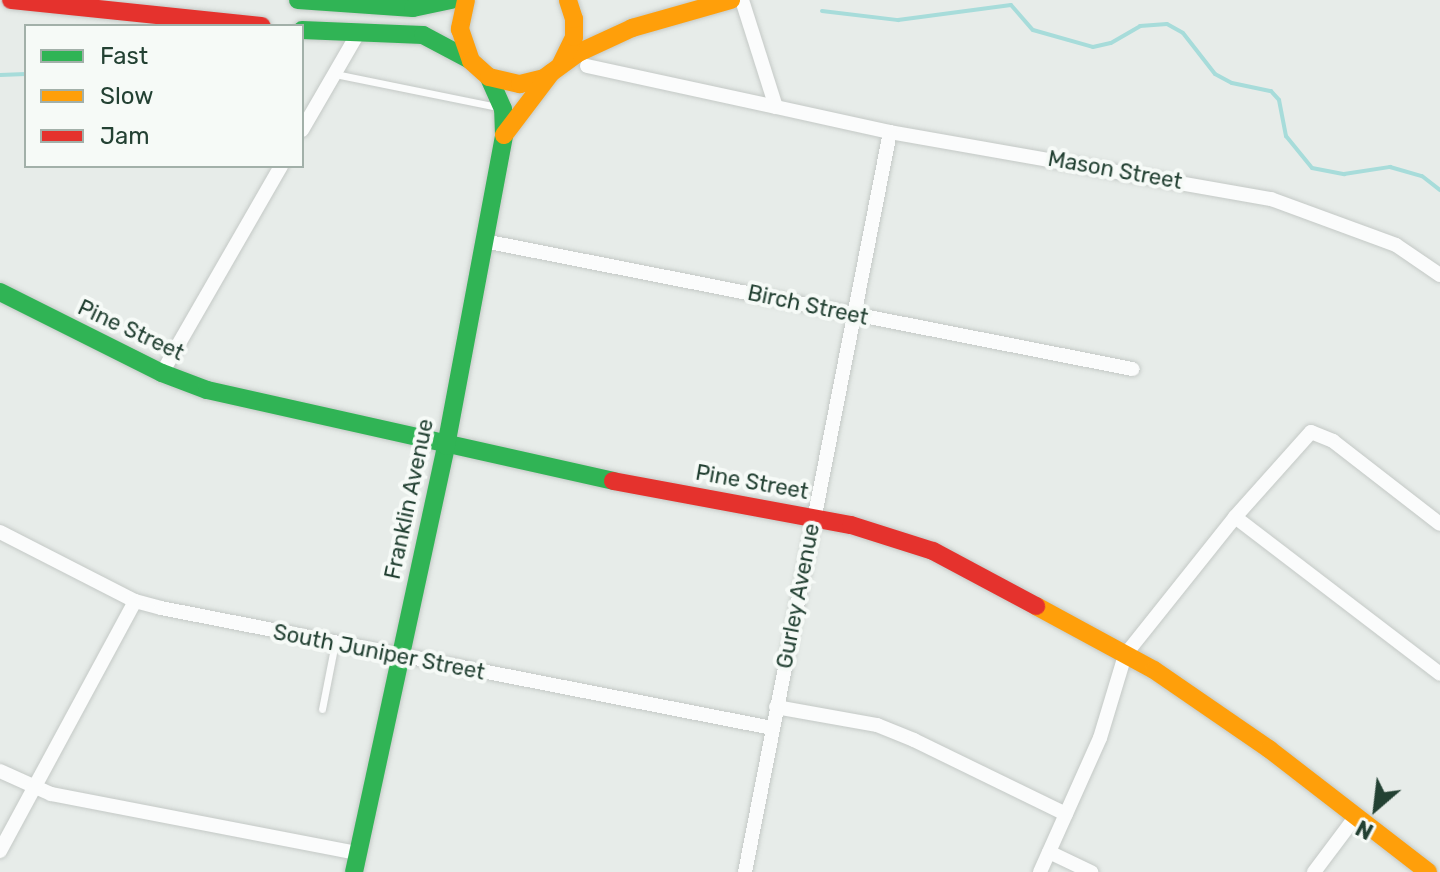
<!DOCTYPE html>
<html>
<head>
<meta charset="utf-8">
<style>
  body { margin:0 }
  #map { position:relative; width:1440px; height:872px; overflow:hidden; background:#e7ece9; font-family:Rubik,sans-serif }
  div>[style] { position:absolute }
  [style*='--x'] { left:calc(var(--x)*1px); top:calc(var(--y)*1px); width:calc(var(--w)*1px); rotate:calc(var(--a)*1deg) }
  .stream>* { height:4px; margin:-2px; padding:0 2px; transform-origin:2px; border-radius:2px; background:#a7dcda }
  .roads { filter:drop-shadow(0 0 2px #c4c9c6) drop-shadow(0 0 2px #c4c9c6) }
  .lane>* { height:7px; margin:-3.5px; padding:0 3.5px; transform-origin:3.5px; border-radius:3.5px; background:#fbfcfc }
  .street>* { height:14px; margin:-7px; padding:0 7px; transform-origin:7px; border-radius:7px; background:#fbfcfc }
  .fast>* { height:18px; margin:-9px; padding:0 9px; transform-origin:9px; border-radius:9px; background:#30b455 }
  .slow>* { height:18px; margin:-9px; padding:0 9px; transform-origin:9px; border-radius:9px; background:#ff9f0a }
  .jam>* { height:18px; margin:-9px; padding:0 9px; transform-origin:9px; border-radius:9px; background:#e5322d }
  span { translate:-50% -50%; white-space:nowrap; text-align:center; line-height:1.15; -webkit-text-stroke:8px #f6faf7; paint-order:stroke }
  .street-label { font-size:22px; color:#234133 }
  .legend { position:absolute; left:24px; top:24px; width:280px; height:144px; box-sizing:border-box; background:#f6faf7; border:2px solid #a2b0a9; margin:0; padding:10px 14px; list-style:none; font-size:24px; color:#234133 }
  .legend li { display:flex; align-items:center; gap:16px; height:40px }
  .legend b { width:40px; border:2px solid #a2b0a9 }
  .north { position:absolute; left:1336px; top:768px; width:80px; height:80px; -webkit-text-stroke:6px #f6faf7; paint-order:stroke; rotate:208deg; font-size:22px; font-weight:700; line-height:32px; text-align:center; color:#234133 }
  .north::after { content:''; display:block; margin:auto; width:28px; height:36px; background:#234133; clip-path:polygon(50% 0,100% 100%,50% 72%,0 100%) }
</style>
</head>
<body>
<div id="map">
  <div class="stream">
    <div style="--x:822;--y:11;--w:77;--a:6.8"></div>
    <div style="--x:898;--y:20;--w:114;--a:-7.6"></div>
    <div style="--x:1011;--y:5;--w:33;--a:49"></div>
    <div style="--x:1033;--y:30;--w:62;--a:15.8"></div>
    <div style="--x:1093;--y:47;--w:18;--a:-13"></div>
    <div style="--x:1111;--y:43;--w:34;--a:-30"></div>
    <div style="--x:1140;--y:26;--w:27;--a:-4"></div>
    <div style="--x:1167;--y:24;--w:18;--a:29"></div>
    <div style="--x:1183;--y:33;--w:52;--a:52"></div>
    <div style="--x:1215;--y:74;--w:19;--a:28"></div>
    <div style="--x:1232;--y:83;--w:40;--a:12"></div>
    <div style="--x:1271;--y:91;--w:12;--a:48"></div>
    <div style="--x:1279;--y:100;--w:37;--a:79"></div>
    <div style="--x:1286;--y:136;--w:41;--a:50.9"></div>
    <div style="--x:1312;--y:168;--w:33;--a:11"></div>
    <div style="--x:1344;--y:174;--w:47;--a:-8.7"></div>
    <div style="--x:1390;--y:167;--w:33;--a:16"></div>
    <div style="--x:1422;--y:176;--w:23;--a:38"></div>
    <div style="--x:0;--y:75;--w:26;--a:-2"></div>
  </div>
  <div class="roads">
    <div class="lane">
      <div style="--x:335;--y:74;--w:165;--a:11.5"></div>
      <div style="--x:322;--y:709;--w:67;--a:-78.9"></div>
    </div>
    <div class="street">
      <div style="--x:742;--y:0;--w:112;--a:72.4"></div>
      <div style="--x:776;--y:107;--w:117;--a:12.4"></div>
      <div style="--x:890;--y:132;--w:387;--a:10"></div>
      <div style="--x:1271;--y:199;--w:133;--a:20.2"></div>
      <div style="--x:1396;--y:245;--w:53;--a:34.3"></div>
      <div style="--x:587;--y:66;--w:193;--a:12.2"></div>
      <div style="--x:302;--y:130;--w:110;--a:-59.9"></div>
      <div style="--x:484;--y:241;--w:661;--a:11.17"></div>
      <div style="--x:162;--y:373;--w:239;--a:-60.1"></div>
      <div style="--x:1235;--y:517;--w:258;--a:37.4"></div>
      <div style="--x:0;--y:532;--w:152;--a:27.1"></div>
      <div style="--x:135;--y:601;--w:27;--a:15"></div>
      <div style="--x:161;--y:608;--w:623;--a:11.11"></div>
      <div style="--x:776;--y:707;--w:103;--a:10.1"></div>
      <div style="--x:877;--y:725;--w:40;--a:22"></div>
      <div style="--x:914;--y:740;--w:169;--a:26"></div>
      <div style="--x:0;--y:771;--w:56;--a:24.3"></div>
      <div style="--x:51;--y:794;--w:313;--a:10.9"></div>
      <div style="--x:0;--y:851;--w:284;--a:-61.6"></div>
      <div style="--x:1049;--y:852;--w:47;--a:25.5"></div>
      <div style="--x:745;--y:872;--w:754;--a:-78.91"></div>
      <div style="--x:1040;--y:872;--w:147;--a:-65.9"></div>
      <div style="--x:1100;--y:738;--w:87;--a:-73.2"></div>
      <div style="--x:1125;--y:655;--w:176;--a:-51.4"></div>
      <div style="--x:1235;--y:517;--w:114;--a:-48.2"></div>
      <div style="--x:1311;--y:432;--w:24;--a:22"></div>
      <div style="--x:1333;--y:441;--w:135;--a:37.8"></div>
      <div style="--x:1314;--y:872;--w:70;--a:-53.1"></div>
    </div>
    <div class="fast">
      <div style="--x:298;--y:0;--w:115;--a:4"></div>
      <div style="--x:413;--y:8;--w:40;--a:-12"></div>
      <div style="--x:302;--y:30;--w:121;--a:2.4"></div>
      <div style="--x:423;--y:35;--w:53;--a:28"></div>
      <div style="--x:0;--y:292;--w:181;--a:26.6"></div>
      <div style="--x:162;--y:373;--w:48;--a:20.7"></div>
      <div style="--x:207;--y:390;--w:416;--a:12.6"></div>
      <div style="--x:354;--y:872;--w:436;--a:-77.8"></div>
      <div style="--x:446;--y:446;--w:316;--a:-79.4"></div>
      <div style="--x:504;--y:135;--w:26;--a:-92"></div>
      <div style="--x:503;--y:109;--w:35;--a:-114"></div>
    </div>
    <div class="slow">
      <div style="--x:466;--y:0;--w:30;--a:102"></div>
      <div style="--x:460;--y:29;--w:34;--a:71"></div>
      <div style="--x:471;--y:61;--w:24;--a:42"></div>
      <div style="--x:489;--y:77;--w:32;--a:13"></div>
      <div style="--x:520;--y:84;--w:25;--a:-14"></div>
      <div style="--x:544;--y:78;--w:42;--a:-36.3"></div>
      <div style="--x:578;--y:53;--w:60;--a:-24.8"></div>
      <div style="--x:632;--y:28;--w:103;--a:-15.8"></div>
      <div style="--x:561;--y:64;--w:30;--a:-64"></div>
      <div style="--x:574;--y:37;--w:18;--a:-90"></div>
      <div style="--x:574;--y:19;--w:20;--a:-108"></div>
      <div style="--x:504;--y:135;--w:78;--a:-52.8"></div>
      <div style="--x:1036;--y:606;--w:134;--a:28.5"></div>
      <div style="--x:1154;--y:670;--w:140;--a:34.5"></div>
      <div style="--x:1269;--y:749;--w:201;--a:37.7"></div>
    </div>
    <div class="jam">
      <div style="--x:11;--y:0;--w:252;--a:5.9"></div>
      <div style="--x:613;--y:481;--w:242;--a:10.5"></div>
      <div style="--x:851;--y:525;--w:86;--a:17.6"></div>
      <div style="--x:933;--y:551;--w:117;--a:28.1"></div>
    </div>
  </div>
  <div class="street-label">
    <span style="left:1115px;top:170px;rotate:10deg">Mason Street</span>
    <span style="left:808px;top:305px;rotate:12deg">Birch Street</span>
    <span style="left:131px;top:330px;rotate:25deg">Pine Street</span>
    <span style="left:752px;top:482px;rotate:10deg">Pine Street</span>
    <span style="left:409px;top:499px;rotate:-78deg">Franklin Avenue</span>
    <span style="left:798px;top:596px;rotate:-79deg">Gurley Avenue</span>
    <span style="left:379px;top:652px;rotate:11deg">South Juniper Street</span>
  </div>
  <ul class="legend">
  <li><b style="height:10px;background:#30b455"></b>Fast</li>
  <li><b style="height:10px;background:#ff9f0a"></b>Slow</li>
  <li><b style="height:10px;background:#e5322d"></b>Jam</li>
  </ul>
  <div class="north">N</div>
</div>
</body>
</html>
